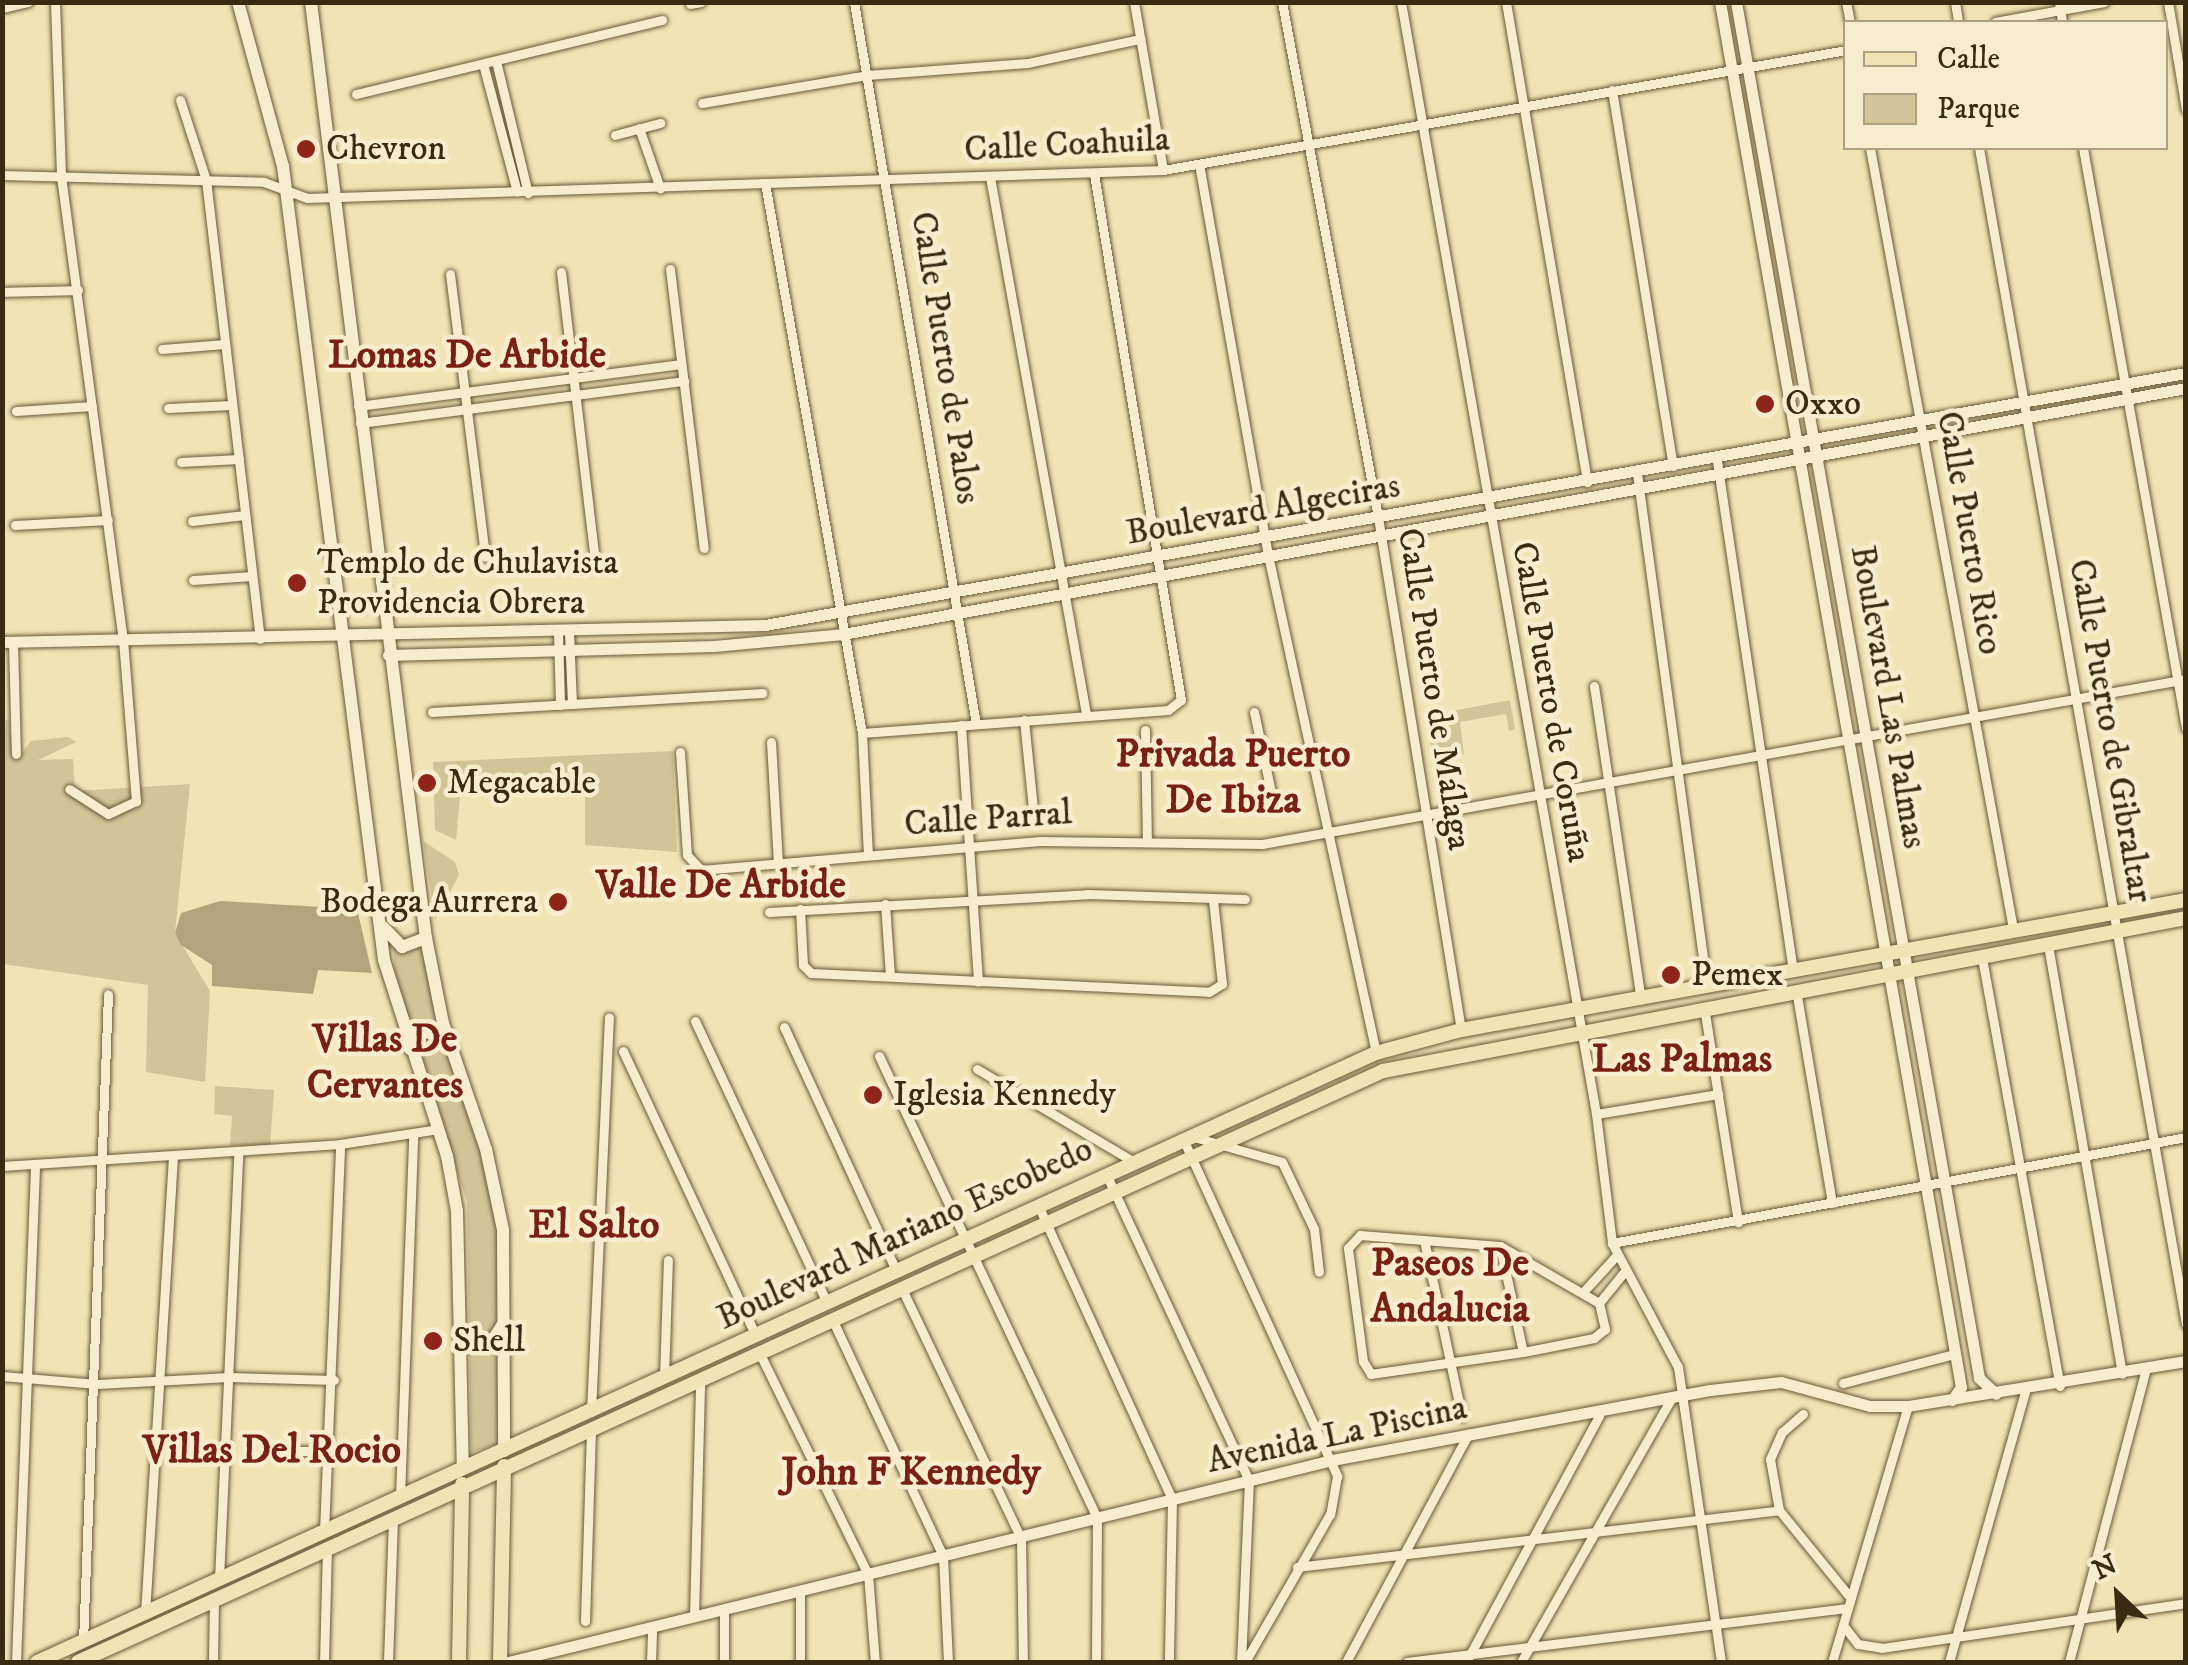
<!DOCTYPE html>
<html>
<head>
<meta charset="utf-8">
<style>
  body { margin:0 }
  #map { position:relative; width:2188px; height:1665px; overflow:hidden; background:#f2e3b4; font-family:"IM FELL DW Pica",serif }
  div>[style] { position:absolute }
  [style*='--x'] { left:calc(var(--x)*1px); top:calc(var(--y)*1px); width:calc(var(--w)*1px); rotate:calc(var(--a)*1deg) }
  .green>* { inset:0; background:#d3c498 }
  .water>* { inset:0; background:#b4a47d }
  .roads { filter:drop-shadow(0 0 2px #69583a) drop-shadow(0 0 2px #69583a) }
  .minor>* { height:9px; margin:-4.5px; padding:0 4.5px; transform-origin:4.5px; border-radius:4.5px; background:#f7edce }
  .tertiary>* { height:11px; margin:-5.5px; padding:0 5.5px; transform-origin:5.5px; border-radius:5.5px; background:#f7edce }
  .secondary>* { height:12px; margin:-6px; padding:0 6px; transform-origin:6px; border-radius:6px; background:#f7edce }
  .primary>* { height:14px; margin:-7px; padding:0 7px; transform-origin:7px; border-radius:7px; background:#f2e3b4 }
  .dots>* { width:28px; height:28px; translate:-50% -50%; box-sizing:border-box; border:5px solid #f7edce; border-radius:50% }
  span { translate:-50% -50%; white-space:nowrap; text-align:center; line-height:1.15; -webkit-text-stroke:9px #f7edce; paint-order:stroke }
  .street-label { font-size:35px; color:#3b2a12 }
  .poi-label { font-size:35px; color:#3b2a12 }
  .left { translate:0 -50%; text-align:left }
  .right { translate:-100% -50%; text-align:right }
  .quarter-label { font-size:40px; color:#7a1f14; font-weight:700 }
  .frame { position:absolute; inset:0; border:5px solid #3b2a12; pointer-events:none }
  .legend { position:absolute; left:1843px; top:20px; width:325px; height:130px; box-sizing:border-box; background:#f7edce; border:2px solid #ac9f83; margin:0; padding:12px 18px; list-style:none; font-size:30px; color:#3b2a12 }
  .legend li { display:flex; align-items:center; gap:20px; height:50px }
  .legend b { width:50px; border:2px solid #ac9f83 }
  .north { position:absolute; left:2068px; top:1545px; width:100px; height:100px; -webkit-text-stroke:8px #f7edce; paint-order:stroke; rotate:335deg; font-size:28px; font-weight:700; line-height:40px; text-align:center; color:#3b2a12 }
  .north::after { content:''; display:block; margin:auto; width:35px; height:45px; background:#3b2a12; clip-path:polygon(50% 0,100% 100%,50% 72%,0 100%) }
</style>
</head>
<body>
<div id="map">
  <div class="green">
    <div style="clip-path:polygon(1510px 700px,1515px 729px,1509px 731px,1506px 714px,1460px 722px,1464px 754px,1433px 759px,1426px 716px)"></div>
    <div style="clip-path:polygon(9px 720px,12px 752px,20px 755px,31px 741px,68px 737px,76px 742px,38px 760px,73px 759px,75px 791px,190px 784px,175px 933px,210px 991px,205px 1082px,146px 1072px,148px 985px,3px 964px,3px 721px)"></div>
    <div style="clip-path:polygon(673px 751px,677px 852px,585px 845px,585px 775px,473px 778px,471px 786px,461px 786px,456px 840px,435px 830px,433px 762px)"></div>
    <div style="clip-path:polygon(423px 841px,455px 862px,459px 875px,435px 920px)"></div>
    <div style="clip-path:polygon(393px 943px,420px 946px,489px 1173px,499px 1232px,497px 1444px,471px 1453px,467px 1202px,395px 976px)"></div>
    <div style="clip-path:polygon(215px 1086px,274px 1090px,270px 1147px,230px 1145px,232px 1116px,214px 1114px)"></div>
  </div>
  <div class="water">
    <div style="clip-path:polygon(220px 901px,357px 909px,372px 973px,318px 970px,313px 994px,212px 986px,212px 965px,181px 945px,175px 933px,181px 913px)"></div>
  </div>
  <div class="roads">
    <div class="minor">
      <div style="--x:55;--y:2;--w:174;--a:88"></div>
      <div style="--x:61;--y:176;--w:468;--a:82.4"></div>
      <div style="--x:123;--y:640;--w:162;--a:85.4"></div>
      <div style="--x:136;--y:801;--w:31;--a:155"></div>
      <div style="--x:108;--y:814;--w:46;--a:-147.3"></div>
      <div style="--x:854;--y:2;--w:732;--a:80.41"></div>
      <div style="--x:1134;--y:2;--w:170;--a:80.2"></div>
      <div style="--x:1282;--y:2;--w:524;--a:79.44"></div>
      <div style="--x:1378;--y:517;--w:520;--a:80.81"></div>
      <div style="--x:1401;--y:2;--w:1129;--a:80.05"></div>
      <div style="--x:1596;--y:1114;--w:130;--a:82.9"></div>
      <div style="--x:1612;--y:1243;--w:140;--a:62"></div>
      <div style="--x:1678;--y:1367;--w:298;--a:81.7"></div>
      <div style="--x:1506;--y:2;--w:487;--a:80.4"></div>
      <div style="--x:1846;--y:2;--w:20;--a:79"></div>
      <div style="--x:1955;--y:2;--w:20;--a:81"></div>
      <div style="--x:2059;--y:2;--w:20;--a:81"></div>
      <div style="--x:2168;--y:2;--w:109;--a:80.5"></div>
      <div style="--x:690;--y:4;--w:11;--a:-10"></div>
      <div style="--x:2;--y:8;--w:27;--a:-13"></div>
      <div style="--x:1995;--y:22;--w:111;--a:-10.4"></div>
      <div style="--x:496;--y:61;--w:136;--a:76.4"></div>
      <div style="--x:483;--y:64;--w:132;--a:75.1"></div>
      <div style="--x:1612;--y:90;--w:381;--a:80.8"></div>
      <div style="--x:356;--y:94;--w:315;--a:-13.6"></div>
      <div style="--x:180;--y:100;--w:84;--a:72"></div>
      <div style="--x:206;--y:180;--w:462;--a:83.3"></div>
      <div style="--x:702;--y:103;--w:167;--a:-9.6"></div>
      <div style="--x:867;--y:75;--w:161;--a:-4.3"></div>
      <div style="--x:1028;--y:63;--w:115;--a:-12.1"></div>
      <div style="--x:639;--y:128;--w:64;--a:70.7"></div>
      <div style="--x:615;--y:135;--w:47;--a:-14.9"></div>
      <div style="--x:1870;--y:148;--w:794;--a:79.62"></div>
      <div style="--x:1979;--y:148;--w:1194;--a:80.02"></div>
      <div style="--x:2083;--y:148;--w:589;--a:79.93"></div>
      <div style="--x:1199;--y:164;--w:397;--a:80"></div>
      <div style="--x:1268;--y:555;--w:510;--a:77.76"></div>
      <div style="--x:2;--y:175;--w:262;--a:1.5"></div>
      <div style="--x:264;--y:182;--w:46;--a:20.4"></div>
      <div style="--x:307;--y:198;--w:856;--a:-1.87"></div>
      <div style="--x:1163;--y:170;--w:693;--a:-9.96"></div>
      <div style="--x:990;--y:177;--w:546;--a:79.86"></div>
      <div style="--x:765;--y:183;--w:558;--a:80"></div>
      <div style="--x:862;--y:733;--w:121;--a:87.2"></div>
      <div style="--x:670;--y:269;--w:281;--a:83.1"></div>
      <div style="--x:561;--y:272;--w:283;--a:83.3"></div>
      <div style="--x:450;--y:274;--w:285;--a:82.9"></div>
      <div style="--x:2;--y:292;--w:76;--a:-1.5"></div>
      <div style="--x:162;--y:349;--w:63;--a:-4.5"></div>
      <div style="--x:358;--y:406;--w:326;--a:-7.4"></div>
      <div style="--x:168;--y:408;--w:64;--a:-2.7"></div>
      <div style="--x:16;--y:411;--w:76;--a:-3.8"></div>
      <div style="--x:360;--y:423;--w:327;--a:-7.4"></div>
      <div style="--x:1717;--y:461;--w:516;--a:81.52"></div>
      <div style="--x:181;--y:462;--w:58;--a:-3"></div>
      <div style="--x:1637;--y:473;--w:519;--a:82.24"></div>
      <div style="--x:192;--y:521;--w:53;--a:-6.5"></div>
      <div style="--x:15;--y:525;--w:93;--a:-3.1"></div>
      <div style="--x:193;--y:580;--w:59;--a:-3.9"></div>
      <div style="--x:558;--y:632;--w:73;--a:88.4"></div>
      <div style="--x:569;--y:632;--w:72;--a:87.6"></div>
      <div style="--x:13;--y:642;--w:112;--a:88.5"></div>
      <div style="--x:1594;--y:686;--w:317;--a:81.5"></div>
      <div style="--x:432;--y:712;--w:331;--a:-3.3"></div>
      <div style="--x:1254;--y:712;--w:87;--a:78"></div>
      <div style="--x:1024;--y:720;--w:100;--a:84.2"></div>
      <div style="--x:961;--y:725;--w:257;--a:86.2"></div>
      <div style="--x:1145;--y:730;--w:110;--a:89"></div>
      <div style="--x:862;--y:733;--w:307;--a:-4.3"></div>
      <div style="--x:1168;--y:710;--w:16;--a:-38"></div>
      <div style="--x:1181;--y:700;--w:533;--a:-99.39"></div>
      <div style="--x:771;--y:742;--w:121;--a:86.7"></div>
      <div style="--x:680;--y:752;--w:103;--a:86.1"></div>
      <div style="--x:687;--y:855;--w:21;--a:47"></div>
      <div style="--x:701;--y:870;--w:340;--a:-4.9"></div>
      <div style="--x:1040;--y:841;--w:222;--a:0.8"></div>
      <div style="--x:1262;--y:844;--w:939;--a:-10.12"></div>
      <div style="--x:1264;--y:759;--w:47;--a:-9.9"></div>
      <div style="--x:885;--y:904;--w:71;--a:86"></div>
      <div style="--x:800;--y:909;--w:56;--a:86.9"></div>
      <div style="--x:803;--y:965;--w:11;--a:45"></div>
      <div style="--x:811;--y:973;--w:398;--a:2.7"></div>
      <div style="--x:1209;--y:992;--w:15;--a:-32"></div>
      <div style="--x:1222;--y:984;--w:84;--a:-96.1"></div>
      <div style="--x:769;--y:912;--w:319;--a:-3.2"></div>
      <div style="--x:1087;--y:894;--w:158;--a:1.8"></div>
      <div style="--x:2048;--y:945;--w:435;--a:80.2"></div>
      <div style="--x:1982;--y:958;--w:435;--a:79.7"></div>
      <div style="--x:1796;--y:990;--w:216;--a:80.4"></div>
      <div style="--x:1704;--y:1007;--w:218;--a:81"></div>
      <div style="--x:695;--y:1021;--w:311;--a:64.9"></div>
      <div style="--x:784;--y:1027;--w:268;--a:65.3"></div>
      <div style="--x:623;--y:1051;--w:315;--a:65"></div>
      <div style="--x:879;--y:1056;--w:511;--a:64.74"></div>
      <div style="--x:1097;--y:1518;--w:144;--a:90.4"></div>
      <div style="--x:977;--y:1069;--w:182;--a:30.6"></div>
      <div style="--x:1596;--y:1114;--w:124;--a:-9.3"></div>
      <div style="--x:1194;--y:1137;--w:91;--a:15.9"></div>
      <div style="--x:1282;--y:1162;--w:74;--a:64.5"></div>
      <div style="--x:1314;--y:1229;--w:43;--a:83.4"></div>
      <div style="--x:1183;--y:1139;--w:371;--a:65.4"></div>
      <div style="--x:1337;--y:1476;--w:39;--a:100"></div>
      <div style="--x:1330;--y:1514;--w:171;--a:119.9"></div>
      <div style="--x:2;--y:1166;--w:339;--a:-3.7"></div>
      <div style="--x:340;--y:1144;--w:100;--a:-8.6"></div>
      <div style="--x:1106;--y:1174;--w:338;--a:65"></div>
      <div style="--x:1249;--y:1480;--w:182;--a:92.5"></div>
      <div style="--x:1038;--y:1205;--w:323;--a:65.5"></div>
      <div style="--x:1172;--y:1499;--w:163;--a:91.1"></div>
      <div style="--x:1360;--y:1235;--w:140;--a:4.5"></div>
      <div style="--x:1500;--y:1246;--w:114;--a:29.9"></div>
      <div style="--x:1599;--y:1303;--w:27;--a:77"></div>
      <div style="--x:1605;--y:1329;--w:14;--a:141"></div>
      <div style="--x:1594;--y:1338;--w:72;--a:168.8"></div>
      <div style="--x:1523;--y:1352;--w:154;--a:171.8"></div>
      <div style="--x:1371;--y:1374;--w:15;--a:-122"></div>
      <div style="--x:1363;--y:1361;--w:114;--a:-97.6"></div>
      <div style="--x:1348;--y:1248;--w:18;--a:-47"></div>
      <div style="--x:1424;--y:1240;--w:181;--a:77.9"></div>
      <div style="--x:1612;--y:1243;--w:584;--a:-10.46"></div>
      <div style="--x:1500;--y:1246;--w:108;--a:77.8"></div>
      <div style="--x:902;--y:1289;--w:276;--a:64.5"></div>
      <div style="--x:1021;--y:1538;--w:124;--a:89.1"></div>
      <div style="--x:1584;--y:1291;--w:47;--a:-47.6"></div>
      <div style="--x:1599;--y:1303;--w:41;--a:-50.9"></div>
      <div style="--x:833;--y:1321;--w:259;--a:64.9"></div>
      <div style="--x:943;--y:1556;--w:106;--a:87.3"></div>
      <div style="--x:760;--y:1354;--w:245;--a:63.9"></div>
      <div style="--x:868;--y:1574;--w:88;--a:85.5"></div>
      <div style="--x:2;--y:1376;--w:95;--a:4.8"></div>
      <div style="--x:97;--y:1384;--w:132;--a:-3"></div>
      <div style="--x:229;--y:1377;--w:105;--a:1.6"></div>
      <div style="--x:664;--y:1378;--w:118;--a:-88.1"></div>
      <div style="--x:1843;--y:1383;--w:115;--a:-14.6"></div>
      <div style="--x:591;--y:1412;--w:395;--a:-87.4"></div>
      <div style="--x:1803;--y:1414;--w:28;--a:139"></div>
      <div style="--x:1782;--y:1432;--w:30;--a:114"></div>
      <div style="--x:1770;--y:1459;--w:52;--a:80"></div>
      <div style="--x:1779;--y:1510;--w:112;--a:50.8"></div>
      <div style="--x:271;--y:1451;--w:58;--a:0"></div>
      <div style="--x:400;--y:1497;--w:362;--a:-87.9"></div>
      <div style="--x:324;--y:1531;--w:387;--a:-87.6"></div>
      <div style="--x:1297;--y:1567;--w:485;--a:-6.7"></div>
      <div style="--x:219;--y:1579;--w:426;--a:-87.4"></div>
      <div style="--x:145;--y:1614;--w:459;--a:-86.5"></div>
      <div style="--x:694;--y:1616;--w:234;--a:-88.5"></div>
      <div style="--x:585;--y:1621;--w:190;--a:-88.2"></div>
      <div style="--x:1843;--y:1625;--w:24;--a:52"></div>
      <div style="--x:1858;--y:1644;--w:24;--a:9"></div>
      <div style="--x:1882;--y:1648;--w:307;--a:-8.4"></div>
      <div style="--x:83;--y:1642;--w:648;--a:-87.79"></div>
      <div style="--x:16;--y:1662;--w:496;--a:-87.8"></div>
      <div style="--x:213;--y:1662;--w:61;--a:-89.1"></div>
      <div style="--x:324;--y:1662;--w:113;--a:-88.5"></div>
      <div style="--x:388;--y:1662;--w:142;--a:-88"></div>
      <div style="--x:651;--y:1662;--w:36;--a:-88"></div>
      <div style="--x:724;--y:1662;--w:53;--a:-90"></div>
      <div style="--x:800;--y:1662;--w:71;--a:-90"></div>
      <div style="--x:1346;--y:1662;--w:259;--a:-61.8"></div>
      <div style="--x:1407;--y:1662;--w:444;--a:-7"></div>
      <div style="--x:1466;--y:1662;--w:280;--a:-61.6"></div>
      <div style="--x:1521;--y:1662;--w:303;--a:-60.3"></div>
      <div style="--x:1832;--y:1662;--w:267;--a:-73.5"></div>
      <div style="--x:1949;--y:1662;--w:281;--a:-74.3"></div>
      <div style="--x:2069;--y:1662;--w:304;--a:-75.3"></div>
    </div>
    <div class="tertiary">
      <div style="--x:1720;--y:2;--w:1406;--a:80.13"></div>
      <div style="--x:1961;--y:1387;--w:16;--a:125"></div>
      <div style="--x:1736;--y:2;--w:1397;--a:79.98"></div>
      <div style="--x:1979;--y:1378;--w:23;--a:43"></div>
      <div style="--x:2;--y:642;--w:763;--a:-1.28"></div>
      <div style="--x:765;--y:625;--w:1443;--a:-10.06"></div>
      <div style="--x:388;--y:655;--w:326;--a:-1.6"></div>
      <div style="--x:714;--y:646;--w:130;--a:-5.3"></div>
      <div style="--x:843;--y:634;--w:1365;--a:-10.38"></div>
      <div style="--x:508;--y:1662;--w:848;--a:-13.77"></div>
      <div style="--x:1332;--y:1460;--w:384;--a:-10.5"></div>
      <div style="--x:1710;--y:1390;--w:71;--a:-6.4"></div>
      <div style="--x:1781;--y:1382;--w:92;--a:15.1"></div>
      <div style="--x:1870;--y:1406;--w:38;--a:0"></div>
      <div style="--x:1908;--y:1406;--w:282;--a:-9.2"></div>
    </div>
    <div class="secondary">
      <div style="--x:238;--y:2;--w:170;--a:74.7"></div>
      <div style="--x:283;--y:166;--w:800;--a:82.75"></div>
      <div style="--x:384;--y:960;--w:206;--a:72.2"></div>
      <div style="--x:447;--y:1156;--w:56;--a:79.7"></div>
      <div style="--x:457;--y:1211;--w:257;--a:88.7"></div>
      <div style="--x:311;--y:2;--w:943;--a:83"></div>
      <div style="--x:426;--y:938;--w:87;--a:78.7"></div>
      <div style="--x:443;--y:1023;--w:133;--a:71.2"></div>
      <div style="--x:486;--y:1149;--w:83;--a:78.1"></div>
      <div style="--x:503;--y:1230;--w:221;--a:89.7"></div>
      <div style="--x:383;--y:927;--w:28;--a:46"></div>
      <div style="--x:402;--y:947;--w:26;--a:-21"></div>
      <div style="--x:410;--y:1049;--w:23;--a:-52"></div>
      <div style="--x:424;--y:1031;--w:26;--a:21"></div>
      <div style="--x:461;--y:1347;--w:32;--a:-11"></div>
      <div style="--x:492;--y:1341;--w:20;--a:-57"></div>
    </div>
    <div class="primary">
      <div style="--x:37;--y:1662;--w:1471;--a:-24.46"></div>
      <div style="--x:1376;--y:1053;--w:88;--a:-15.1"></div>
      <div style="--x:1461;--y:1030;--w:737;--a:-10.17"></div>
      <div style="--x:78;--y:1662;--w:1433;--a:-24.36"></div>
      <div style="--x:1383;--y:1071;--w:817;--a:-10.79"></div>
      <div style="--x:459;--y:1662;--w:178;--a:-89"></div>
      <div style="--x:500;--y:1662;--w:196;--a:-88.8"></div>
    </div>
  </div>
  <div class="dots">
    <div style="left:306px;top:149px;background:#8f2418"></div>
    <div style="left:1765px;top:404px;background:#8f2418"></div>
    <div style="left:297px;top:583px;background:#8f2418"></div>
    <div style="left:427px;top:783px;background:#8f2418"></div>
    <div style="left:558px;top:902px;background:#8f2418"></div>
    <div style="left:1671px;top:975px;background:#8f2418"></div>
    <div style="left:873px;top:1095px;background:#8f2418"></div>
    <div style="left:433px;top:1341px;background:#8f2418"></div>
  </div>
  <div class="street-label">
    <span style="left:1067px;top:145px;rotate:-3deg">Calle Coahuila</span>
    <span style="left:945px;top:358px;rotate:81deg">Calle Puerto de Palos</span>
    <span style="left:1263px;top:510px;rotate:-10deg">Boulevard Algeciras</span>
    <span style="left:1969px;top:533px;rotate:80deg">Calle Puerto Rico</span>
    <span style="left:1434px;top:689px;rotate:81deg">Calle Puerto de Málaga</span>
    <span style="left:1888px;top:697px;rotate:80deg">Boulevard Las Palmas</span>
    <span style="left:1551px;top:702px;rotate:80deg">Calle Puerto de Coruña</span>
    <span style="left:2110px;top:731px;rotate:80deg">Calle Puerto de Gibraltar</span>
    <span style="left:988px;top:819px;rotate:-4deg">Calle Parral</span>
    <span style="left:905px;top:1234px;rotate:-25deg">Boulevard Mariano Escobedo</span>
    <span style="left:1337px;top:1435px;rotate:-12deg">Avenida La Piscina</span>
  </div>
  <div class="poi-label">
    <span class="left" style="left:326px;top:149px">Chevron</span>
    <span class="left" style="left:1785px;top:404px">Oxxo</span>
    <span class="left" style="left:317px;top:583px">Templo de Chulavista<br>Providencia Obrera</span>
    <span class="left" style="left:447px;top:783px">Megacable</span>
    <span class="right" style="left:538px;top:902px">Bodega Aurrera</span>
    <span class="left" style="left:1691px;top:975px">Pemex</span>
    <span class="left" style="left:893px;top:1095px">Iglesia Kennedy</span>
    <span class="left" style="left:453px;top:1341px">Shell</span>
  </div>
  <div class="quarter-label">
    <span style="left:467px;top:356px">Lomas De Arbide</span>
    <span style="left:1233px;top:778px">Privada Puerto<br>De Ibiza</span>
    <span style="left:721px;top:886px">Valle De Arbide</span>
    <span style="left:385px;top:1063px">Villas De<br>Cervantes</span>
    <span style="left:1682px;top:1060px">Las Palmas</span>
    <span style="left:594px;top:1226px">El Salto</span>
    <span style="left:1450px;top:1287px">Paseos De<br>Andalucia</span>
    <span style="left:272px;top:1451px">Villas Del Rocio</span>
    <span style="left:911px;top:1473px">John F Kennedy</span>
  </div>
  <div class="frame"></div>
  <ul class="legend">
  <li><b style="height:12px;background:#f2e3b4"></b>Calle</li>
  <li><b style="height:28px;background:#d3c498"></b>Parque</li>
  </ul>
  <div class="north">N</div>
</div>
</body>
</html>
